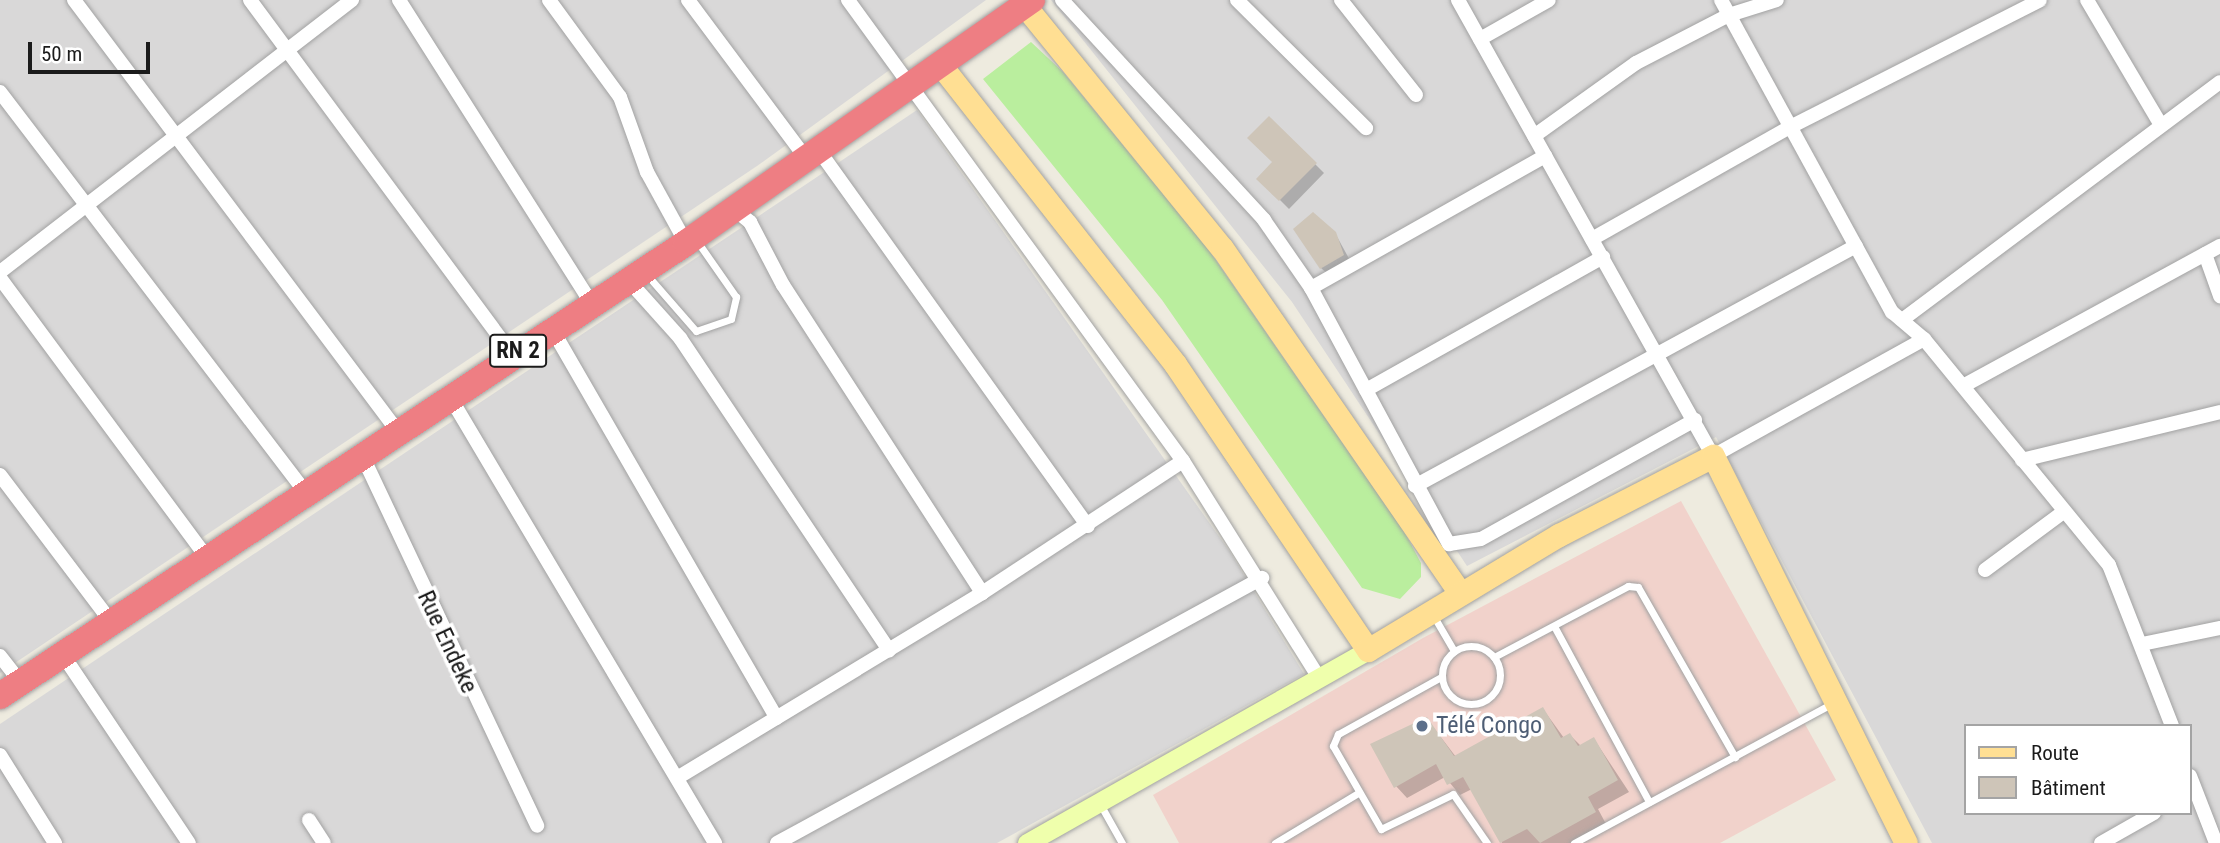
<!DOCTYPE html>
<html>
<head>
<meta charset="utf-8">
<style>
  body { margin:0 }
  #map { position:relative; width:2220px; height:843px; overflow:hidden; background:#eeebdf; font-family:"Roboto Condensed",sans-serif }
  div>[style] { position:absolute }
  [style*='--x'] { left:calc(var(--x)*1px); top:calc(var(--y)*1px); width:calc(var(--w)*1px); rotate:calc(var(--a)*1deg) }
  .residential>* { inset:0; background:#d9d8d8 }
  .commercial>* { inset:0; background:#f1d2cb }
  .grass>* { inset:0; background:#baee9e }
  .shadow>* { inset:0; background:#0003 }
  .building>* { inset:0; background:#cec5b8 }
  .roads { filter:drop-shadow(0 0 2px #a2a2a2) drop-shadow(0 0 2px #a2a2a2) }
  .lane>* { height:7px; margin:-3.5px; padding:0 3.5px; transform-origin:3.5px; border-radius:3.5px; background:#fff }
  .lane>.ring { margin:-3.5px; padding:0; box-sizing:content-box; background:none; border:7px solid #fff; border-radius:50% }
  .street>* { height:14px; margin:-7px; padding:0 7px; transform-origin:7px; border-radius:7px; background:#fff }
  .secondary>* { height:19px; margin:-9.5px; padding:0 9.5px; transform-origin:9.5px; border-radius:9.5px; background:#efffac }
  .primary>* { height:23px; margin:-11.5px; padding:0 11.5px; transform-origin:11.5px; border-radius:11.5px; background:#ffdf93 }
  .highway>* { height:26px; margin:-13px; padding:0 13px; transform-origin:13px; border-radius:13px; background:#ee7e83 }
  .dots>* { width:19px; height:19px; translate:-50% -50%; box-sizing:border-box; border:4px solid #fff; border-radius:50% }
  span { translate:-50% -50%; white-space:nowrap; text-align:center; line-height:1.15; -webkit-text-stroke:7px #fff; paint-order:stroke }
  .shield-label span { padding:2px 5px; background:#fff; border:2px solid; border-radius:5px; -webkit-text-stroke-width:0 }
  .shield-label { font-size:23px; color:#1b1b1b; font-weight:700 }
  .street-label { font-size:24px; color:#1b1b1b }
  .service-label { font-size:24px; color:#4e5e75 }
  .left { translate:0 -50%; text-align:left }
  .legend { position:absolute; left:1964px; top:724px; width:228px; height:91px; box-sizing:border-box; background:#fff; border:2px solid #a4a4a4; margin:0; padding:9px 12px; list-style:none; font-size:21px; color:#1b1b1b }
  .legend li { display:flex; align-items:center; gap:14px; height:35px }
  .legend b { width:35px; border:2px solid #a4a4a4 }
  .scale { position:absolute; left:28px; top:42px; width:122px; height:32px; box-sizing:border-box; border:4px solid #1b1b1b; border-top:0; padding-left:9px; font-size:21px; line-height:24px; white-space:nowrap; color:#1b1b1b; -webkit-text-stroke:5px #fff; paint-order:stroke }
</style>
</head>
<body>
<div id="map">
  <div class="residential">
    <div style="clip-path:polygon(0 0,986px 0,757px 166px,0 673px)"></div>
    <div style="clip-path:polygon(evenodd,1051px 0,2220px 0,2220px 843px,1932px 843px,1716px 437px,1467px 566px,1292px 302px,1051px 0,1966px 726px,2190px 726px,2190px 813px,1966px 813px,1966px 726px)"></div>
    <div style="clip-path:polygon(917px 110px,1230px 552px,1304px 674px,997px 843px,0 843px,0 724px)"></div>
  </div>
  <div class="commercial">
    <div style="clip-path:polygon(1681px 501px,1836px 780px,1720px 843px,1179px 843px,1153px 795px,1423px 638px)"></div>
  </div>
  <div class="grass">
    <div style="clip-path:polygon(1031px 42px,1063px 72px,1208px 249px,1405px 533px,1421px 563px,1421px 577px,1400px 599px,1362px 588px,1162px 300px,983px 79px)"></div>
  </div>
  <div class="shadow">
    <div style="clip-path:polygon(1269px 118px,1324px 173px,1289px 209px,1259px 179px,1274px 162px)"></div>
    <div style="clip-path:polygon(1335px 233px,1352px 264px,1330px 276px,1321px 268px)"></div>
    <div style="clip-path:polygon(1543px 709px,1564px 738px,1570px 735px,1581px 746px,1594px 739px,1629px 792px,1598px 809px,1606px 824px,1571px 843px,1502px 843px,1472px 789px,1460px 795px,1445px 777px,1407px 798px,1396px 786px,1427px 719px,1456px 757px)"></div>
  </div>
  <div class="building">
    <div style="clip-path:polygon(1269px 116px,1317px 163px,1279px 201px,1256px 179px,1272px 162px,1247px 138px)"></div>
    <div style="clip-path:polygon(1313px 212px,1336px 232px,1344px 255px,1320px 269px,1293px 229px)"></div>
    <div style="clip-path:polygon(1543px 707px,1561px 738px,1570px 733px,1578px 746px,1594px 737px,1618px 780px,1588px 797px,1596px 812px,1540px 843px,1527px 829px,1500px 843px,1463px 777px,1447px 785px,1436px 764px,1394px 788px,1370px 744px,1427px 717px,1454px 756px)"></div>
  </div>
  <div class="roads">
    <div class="lane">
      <div style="--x:648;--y:276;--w:73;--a:48.9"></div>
      <div style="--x:696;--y:331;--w:37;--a:-19"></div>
      <div style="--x:731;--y:319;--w:23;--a:-77"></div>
      <div style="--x:736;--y:297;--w:68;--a:-124.9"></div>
      <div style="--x:1433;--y:615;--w:42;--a:59.7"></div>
      <div style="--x:1554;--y:626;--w:200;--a:61.6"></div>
      <div class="ring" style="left:1442px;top:646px;width:51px;height:51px"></div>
      <div style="--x:1494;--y:657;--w:152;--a:-27.9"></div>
      <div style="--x:1628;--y:586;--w:10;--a:6"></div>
      <div style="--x:1638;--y:587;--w:196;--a:60.3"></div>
      <div style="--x:1441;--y:677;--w:118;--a:151"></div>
      <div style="--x:1338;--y:734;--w:13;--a:113"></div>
      <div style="--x:1333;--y:746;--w:96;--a:60"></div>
      <div style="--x:1381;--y:829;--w:80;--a:-25.9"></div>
      <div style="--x:1453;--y:794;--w:60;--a:55.2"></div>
      <div style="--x:1100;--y:804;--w:45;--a:60.6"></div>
      <div style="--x:1275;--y:843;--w:97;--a:-31.1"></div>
      <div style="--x:1574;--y:843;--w:292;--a:-28.4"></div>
    </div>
    <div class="street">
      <div style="--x:74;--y:0;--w:541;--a:53.11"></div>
      <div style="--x:250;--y:0;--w:440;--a:53.5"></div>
      <div style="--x:399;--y:0;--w:360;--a:57.6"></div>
      <div style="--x:549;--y:0;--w:120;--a:53.8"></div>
      <div style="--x:620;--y:97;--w:80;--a:70.2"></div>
      <div style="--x:647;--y:172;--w:81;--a:61.2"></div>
      <div style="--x:688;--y:0;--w:201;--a:53.3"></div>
      <div style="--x:848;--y:0;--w:570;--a:53.99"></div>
      <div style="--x:1183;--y:461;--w:257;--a:57.9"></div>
      <div style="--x:1062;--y:0;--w:299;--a:47.4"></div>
      <div style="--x:1264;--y:220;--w:83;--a:55.3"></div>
      <div style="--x:1311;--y:288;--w:291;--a:61.7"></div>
      <div style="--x:1449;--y:544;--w:32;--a:-9"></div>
      <div style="--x:1481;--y:539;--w:245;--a:-29.1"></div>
      <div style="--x:1237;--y:0;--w:182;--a:44.8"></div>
      <div style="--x:1341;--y:0;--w:121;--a:51.7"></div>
      <div style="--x:1458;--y:0;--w:522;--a:60.79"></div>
      <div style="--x:1713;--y:456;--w:241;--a:-29"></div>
      <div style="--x:1721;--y:0;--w:356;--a:61.3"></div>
      <div style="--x:1892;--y:312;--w:42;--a:40.2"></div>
      <div style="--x:1924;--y:339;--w:292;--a:50.7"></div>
      <div style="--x:2109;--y:565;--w:173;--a:68.6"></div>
      <div style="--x:2087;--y:0;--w:145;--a:59.4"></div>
      <div style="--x:1480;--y:39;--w:79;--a:-29.5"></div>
      <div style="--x:0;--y:92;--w:504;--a:52.65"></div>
      <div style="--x:1534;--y:136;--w:125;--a:-35.6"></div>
      <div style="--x:1636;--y:63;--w:105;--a:-27.3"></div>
      <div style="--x:1729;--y:15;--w:50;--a:-17.4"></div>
      <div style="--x:820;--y:152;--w:460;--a:54.4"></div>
      <div style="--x:734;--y:209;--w:21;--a:39"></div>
      <div style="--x:750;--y:222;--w:71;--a:62.4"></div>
      <div style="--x:783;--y:285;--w:367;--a:57.1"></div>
      <div style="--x:1592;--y:239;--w:227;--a:-29.5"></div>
      <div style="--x:1790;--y:127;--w:280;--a:-26.9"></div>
      <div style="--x:2205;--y:254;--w:45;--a:70.3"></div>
      <div style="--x:0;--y:272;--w:445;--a:-37.7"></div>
      <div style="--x:0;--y:278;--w:346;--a:53.5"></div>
      <div style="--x:628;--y:280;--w:78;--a:48.1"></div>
      <div style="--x:680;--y:338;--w:376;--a:56.2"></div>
      <div style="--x:1311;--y:288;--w:269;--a:-29.4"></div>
      <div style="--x:1902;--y:320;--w:397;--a:-36.8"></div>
      <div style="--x:552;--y:329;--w:449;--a:60"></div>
      <div style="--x:1963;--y:386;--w:293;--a:-28.6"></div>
      <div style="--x:1366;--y:390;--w:272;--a:-29.3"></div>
      <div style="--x:450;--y:397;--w:519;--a:59.28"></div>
      <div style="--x:362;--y:455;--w:410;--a:64.7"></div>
      <div style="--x:2022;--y:460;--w:204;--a:-13.6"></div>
      <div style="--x:0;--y:475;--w:184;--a:52.9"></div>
      <div style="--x:1415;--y:486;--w:502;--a:-28.56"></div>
      <div style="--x:1985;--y:570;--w:96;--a:-36.5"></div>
      <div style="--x:2142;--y:644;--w:80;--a:-11.6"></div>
      <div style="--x:63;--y:655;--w:226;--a:56.2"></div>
      <div style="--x:0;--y:656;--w:33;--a:52"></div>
      <div style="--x:0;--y:755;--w:104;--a:58"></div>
      <div style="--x:2190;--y:776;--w:72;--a:68.8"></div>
      <div style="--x:677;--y:778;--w:357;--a:-31.2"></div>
      <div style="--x:982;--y:593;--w:240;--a:-33.3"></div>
      <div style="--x:309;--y:820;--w:27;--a:57"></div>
      <div style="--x:777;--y:843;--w:553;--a:-28.65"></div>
      <div style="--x:2101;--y:843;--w:61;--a:-29.5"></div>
    </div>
    <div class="secondary">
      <div style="--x:1027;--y:843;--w:392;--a:-29.5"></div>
    </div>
    <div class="primary">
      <div style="--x:1025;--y:6;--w:312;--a:50.9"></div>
      <div style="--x:1222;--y:248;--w:419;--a:55.4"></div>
      <div style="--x:943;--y:68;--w:376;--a:51.9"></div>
      <div style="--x:1175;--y:364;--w:345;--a:56"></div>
      <div style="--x:1368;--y:650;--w:223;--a:-31.1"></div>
      <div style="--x:1559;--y:535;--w:173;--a:-27.2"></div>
      <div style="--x:1713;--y:456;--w:432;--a:63.5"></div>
    </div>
    <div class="highway">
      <div style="--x:0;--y:696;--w:822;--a:-33.44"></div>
      <div style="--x:686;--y:243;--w:423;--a:-35.1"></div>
    </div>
  </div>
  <div class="dots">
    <div style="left:1422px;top:726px;background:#5c6f8a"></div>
  </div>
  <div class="shield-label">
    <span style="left:518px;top:351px">RN 2</span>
  </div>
  <div class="street-label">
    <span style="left:447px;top:642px;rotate:65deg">Rue Endeke</span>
  </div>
  <div class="service-label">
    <span class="left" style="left:1436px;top:726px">Télé Congo</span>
  </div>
  <ul class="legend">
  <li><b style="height:9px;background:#ffdf93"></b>Route</li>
  <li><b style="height:19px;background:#cec5b8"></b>Bâtiment</li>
  </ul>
  <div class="scale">50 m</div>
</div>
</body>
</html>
